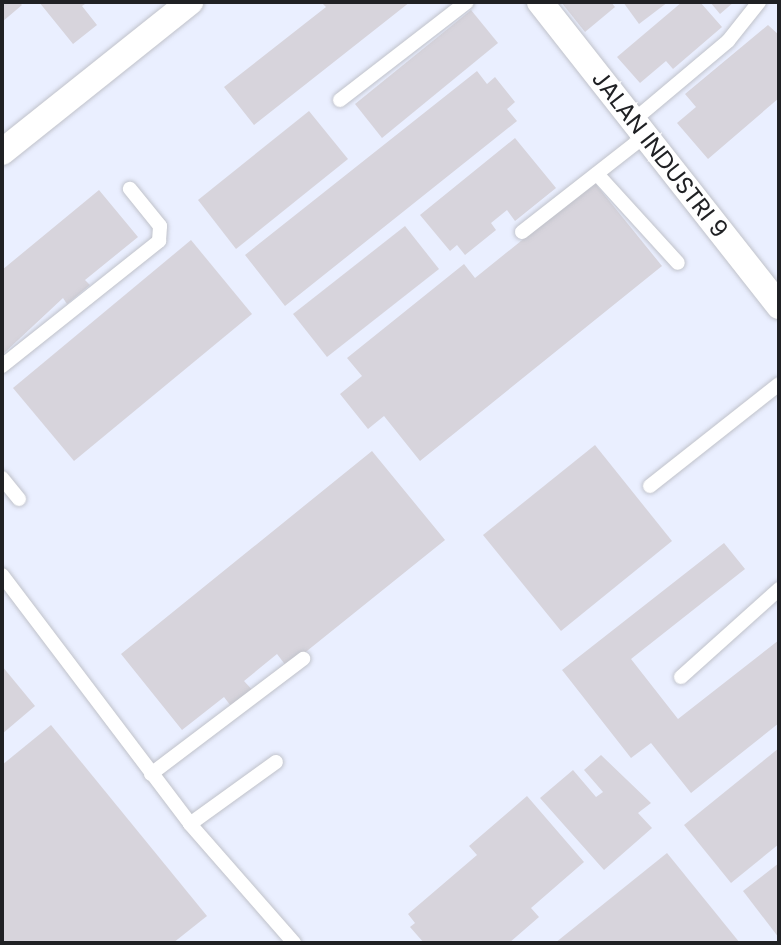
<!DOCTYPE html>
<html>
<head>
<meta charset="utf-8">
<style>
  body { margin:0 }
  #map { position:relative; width:781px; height:945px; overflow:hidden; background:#f9faff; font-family:Poppins,sans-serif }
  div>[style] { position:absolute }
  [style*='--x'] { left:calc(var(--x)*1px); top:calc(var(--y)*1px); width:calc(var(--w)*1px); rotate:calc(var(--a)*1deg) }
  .built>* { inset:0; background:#eaefff }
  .building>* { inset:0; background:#d7d4dc }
  .roads { filter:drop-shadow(0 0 2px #c0c2ca) drop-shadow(0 0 2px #c0c2ca) }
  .lane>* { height:14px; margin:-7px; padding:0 7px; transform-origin:7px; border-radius:7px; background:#fff }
  .street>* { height:26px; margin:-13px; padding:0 13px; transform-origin:13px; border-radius:13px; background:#fff }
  span { translate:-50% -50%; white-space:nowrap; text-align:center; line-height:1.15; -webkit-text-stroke:6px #fff; paint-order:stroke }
  .street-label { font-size:24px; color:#202124 }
  .frame { position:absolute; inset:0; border:4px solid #202124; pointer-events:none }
</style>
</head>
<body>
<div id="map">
  <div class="built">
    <div style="clip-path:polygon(2px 2px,779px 2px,779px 943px,2px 943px)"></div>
  </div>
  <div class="building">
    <div style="clip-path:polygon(2px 2px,19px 2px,22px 5px,2px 22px)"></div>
    <div style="clip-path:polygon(39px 2px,88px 2px,82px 6px,97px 25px,73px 44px)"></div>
    <div style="clip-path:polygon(321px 2px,410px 2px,254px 125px,224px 87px,326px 7px)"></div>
    <div style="clip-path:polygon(561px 2px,611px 2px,615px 7px,585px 32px)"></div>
    <div style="clip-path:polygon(623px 2px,668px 2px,639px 24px)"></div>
    <div style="clip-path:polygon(682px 2px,700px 2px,722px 27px,673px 69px,666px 61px,640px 83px,617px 57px)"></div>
    <div style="clip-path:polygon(710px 2px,734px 2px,720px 14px)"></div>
    <div style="clip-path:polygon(471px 10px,498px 43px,382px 138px,355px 104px)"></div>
    <div style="clip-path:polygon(768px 25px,779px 35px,779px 98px,708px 159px,677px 123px,696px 107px,685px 94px)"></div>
    <div style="clip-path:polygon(477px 71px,487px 84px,495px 77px,515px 102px,507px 109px,517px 121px,285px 306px,245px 255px)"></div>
    <div style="clip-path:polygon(309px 111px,348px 159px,236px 249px,198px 200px)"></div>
    <div style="clip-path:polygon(515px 138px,556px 188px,515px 221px,507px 210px,491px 223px,496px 230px,465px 255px,457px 245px,450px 251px,420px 215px)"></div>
    <div style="clip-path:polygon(594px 182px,662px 266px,420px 461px,384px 416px,368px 429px,340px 394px,362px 376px,347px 358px,464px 264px,475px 278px)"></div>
    <div style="clip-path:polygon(99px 190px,138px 237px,85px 280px,90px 285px,67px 304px,63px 298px,2px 355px,2px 270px)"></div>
    <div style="clip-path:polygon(405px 226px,439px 269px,327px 357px,293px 314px)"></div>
    <div style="clip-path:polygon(191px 240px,252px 314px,74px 461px,13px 388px)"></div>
    <div style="clip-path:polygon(595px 445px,672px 541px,561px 631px,483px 535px)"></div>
    <div style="clip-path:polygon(372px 451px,445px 540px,287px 667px,277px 654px,244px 681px,255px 693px,234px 710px,224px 697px,182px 730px,121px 654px)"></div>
    <div style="clip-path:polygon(724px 543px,745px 569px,631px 659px,678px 719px,779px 640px,779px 723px,691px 793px,651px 743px,631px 758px,562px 670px)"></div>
    <div style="clip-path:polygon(2px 666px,35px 706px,2px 734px)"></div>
    <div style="clip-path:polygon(51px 725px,207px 916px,173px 943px,2px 943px,2px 765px)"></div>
    <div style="clip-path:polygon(779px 748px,779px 844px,731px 883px,684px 825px)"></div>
    <div style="clip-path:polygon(601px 755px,651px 803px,638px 813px,652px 828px,604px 870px,540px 798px,573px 770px,596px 797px,603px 792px,584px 770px)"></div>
    <div style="clip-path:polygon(527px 796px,584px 862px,531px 908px,539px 917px,509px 943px,424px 943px,410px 927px,415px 923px,408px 914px,477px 855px,469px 846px)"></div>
    <div style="clip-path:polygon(667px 853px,740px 943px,555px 943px)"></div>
    <div style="clip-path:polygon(779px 863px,779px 938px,743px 891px)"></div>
  </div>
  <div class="roads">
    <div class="lane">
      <div style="--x:340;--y:100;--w:160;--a:-37.7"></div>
      <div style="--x:634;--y:120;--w:123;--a:-40"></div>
      <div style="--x:728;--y:41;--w:50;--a:-51.5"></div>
      <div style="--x:597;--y:174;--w:120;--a:47.7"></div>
      <div style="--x:522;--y:232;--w:157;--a:-38"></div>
      <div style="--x:2;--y:366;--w:201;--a:-38.5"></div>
      <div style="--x:159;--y:241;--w:15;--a:-86"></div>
      <div style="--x:160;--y:226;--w:48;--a:-129"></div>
      <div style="--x:2;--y:478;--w:27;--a:51"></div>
      <div style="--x:650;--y:486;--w:164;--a:-38.3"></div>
      <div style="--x:2;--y:575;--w:312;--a:52.9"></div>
      <div style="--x:190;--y:824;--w:158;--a:48.8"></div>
      <div style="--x:681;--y:677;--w:132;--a:-41.9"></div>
      <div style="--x:151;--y:774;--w:191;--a:-37.1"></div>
      <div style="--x:190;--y:824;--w:106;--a:-35.8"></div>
    </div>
    <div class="street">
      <div style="--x:540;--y:2;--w:387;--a:51.8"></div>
      <div style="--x:2;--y:152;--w:241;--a:-38.6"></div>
    </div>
  </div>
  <div class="street-label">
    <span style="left:660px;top:154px;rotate:52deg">JALAN INDUSTRI 9</span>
  </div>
  <div class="frame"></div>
</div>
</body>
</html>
